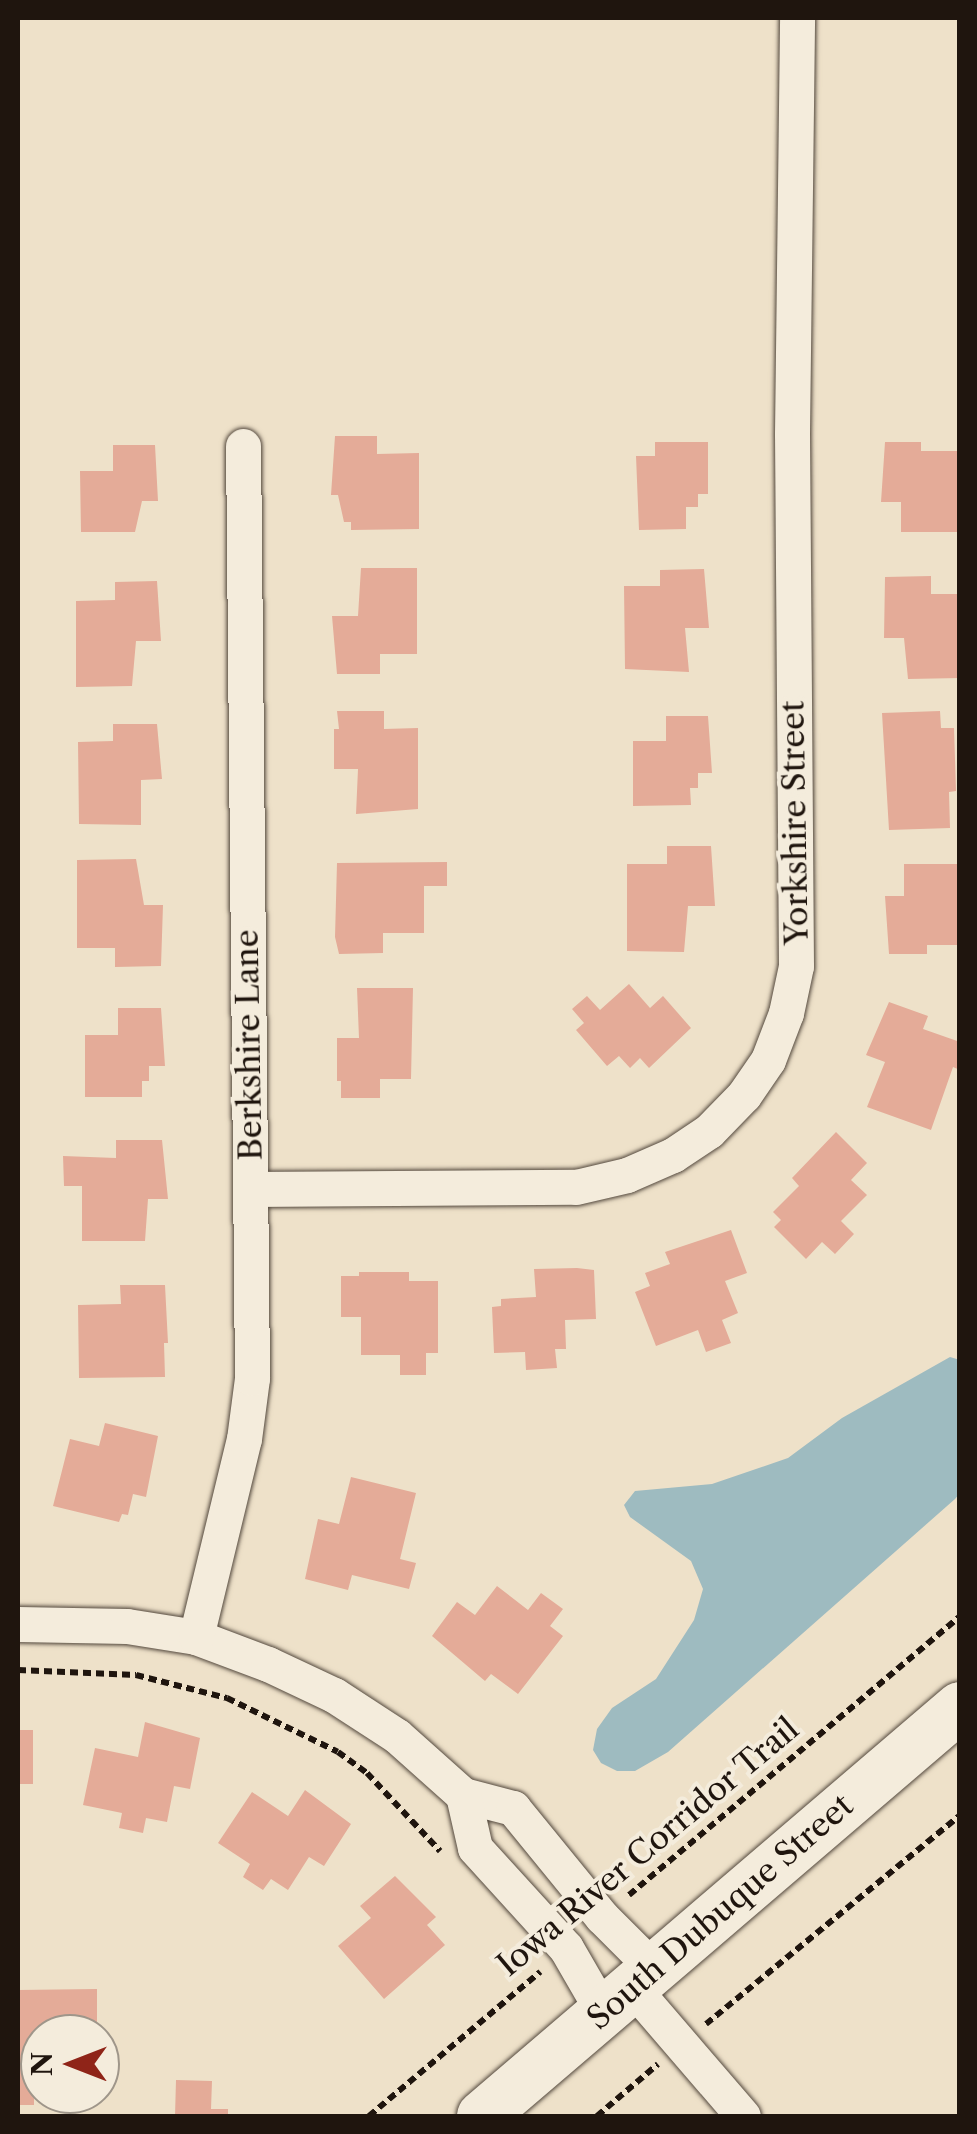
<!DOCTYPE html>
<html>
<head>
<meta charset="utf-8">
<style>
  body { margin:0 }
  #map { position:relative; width:977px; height:2134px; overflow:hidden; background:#eee1c9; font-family:"Libre Caslon Text",serif }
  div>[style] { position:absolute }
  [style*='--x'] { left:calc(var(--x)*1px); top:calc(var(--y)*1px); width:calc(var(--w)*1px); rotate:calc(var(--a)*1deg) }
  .water>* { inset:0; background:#9ebbc0 }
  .building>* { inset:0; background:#e4ab98 }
  .path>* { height:6px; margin-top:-3px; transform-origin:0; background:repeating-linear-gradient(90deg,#1f150e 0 8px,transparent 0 13px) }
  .roads { filter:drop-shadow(0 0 2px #53483d) drop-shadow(0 0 2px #53483d) }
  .minor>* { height:35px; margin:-17.5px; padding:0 17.5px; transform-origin:17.5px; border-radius:17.5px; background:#f4ecdc }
  .secondary>* { height:50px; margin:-25px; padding:0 25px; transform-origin:25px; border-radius:25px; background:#f4ecdc }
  span { translate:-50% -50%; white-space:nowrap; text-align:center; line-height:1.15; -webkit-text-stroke:8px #f4ecdc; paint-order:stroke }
  .street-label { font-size:32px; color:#1f150e }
  .frame { position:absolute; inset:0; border:20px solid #1f150e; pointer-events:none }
  .north { position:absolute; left:20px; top:2014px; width:100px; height:100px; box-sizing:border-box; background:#f4ecdc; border:2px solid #9f968a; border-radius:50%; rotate:270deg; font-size:28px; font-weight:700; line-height:40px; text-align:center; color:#1f150e }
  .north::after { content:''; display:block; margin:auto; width:35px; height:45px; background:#8f2418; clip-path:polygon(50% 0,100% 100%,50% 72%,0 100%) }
</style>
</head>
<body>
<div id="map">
  <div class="water">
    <div style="clip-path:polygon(950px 1357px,960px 1360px,960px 1493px,955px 1499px,668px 1752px,635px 1771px,617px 1771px,601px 1763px,593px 1750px,597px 1729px,612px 1708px,656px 1679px,694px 1620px,703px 1589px,691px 1561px,630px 1517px,624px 1505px,635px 1491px,712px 1484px,788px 1458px,842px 1418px)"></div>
  </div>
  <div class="building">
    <div style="clip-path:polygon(335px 436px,377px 436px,377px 454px,419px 453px,419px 529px,351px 530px,351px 522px,344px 522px,338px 495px,331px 495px)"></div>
    <div style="clip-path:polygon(655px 442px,708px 442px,708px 494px,698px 494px,698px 507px,686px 507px,686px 529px,639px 530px,636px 456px,655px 456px)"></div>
    <div style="clip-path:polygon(885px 442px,921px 442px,921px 451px,960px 451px,960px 532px,901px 532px,901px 502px,881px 502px)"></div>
    <div style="clip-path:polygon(113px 445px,155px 445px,158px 501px,142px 501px,135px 532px,81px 532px,80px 471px,113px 471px)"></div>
    <div style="clip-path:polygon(361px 568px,417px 568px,417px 654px,380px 654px,380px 674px,337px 674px,332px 616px,358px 616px)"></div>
    <div style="clip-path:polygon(704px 569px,709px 628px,685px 628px,689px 672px,625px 669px,624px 586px,660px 586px,660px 570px)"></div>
    <div style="clip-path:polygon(931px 576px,931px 594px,960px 594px,960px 678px,908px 679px,904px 638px,884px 638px,885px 577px)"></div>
    <div style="clip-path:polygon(157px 581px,161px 641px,136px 641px,132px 686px,76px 687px,76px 601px,115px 600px,115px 582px)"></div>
    <div style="clip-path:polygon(337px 711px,384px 711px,384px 729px,418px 728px,418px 809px,356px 814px,358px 769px,334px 769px,334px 729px,339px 729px)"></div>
    <div style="clip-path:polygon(940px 711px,941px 728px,954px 728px,956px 791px,949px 792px,950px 828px,889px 830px,882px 713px)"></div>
    <div style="clip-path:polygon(666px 716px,708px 716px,712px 773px,698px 773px,698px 788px,690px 788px,691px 805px,633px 806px,633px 741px,666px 741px)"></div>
    <div style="clip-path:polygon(113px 724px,157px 724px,162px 779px,141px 780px,141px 825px,79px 824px,78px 742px,113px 741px)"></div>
    <div style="clip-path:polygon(667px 846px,711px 846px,715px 906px,688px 906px,684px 952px,627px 951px,627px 864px,667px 864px)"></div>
    <div style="clip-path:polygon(136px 859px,144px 905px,163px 905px,161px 966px,115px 967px,115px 948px,77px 948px,77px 860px)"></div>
    <div style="clip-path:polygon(447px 862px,447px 886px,424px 886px,424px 933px,383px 933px,383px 953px,339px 954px,335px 937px,337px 863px)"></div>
    <div style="clip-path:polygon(904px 864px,960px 864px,960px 945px,927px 945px,927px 954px,889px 954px,885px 896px,904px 896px)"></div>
    <div style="clip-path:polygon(629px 984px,650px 1008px,663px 996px,691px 1028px,649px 1068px,640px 1058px,630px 1068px,619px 1056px,607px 1066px,576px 1030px,584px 1023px,572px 1009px,587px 996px,600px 1010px)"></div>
    <div style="clip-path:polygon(357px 988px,413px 988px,411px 1079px,380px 1079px,380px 1098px,341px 1098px,341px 1081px,337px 1081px,337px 1038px,359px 1038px)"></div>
    <div style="clip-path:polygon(889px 1002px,928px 1016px,923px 1029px,960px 1042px,960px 1070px,953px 1067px,931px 1130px,867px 1107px,885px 1062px,866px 1055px)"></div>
    <div style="clip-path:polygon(118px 1008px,161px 1008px,165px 1066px,149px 1066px,149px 1081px,142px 1081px,142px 1097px,85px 1097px,85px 1035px,118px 1035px)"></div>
    <div style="clip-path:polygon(836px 1132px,867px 1163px,851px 1180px,867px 1195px,841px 1221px,854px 1234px,835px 1254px,822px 1242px,806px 1259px,774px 1227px,781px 1220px,773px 1212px,799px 1186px,792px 1178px)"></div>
    <div style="clip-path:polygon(116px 1140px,162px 1140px,168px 1199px,148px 1199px,145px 1241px,82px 1241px,82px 1186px,64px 1186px,63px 1156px,116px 1158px)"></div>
    <div style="clip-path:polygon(731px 1230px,747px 1273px,725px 1281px,738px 1313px,722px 1320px,731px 1343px,706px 1352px,698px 1330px,656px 1346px,635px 1292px,650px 1286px,645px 1273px,670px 1264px,665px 1252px)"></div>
    <div style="clip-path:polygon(577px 1268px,594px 1270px,596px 1319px,565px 1320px,566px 1349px,555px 1349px,557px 1368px,526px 1370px,525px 1352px,494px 1353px,492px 1307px,501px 1306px,501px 1299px,536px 1297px,534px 1269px)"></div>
    <div style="clip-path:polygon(359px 1272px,409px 1272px,409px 1281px,438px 1281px,438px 1353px,426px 1353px,426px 1375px,400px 1375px,400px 1355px,361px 1355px,361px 1317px,341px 1317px,341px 1276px,359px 1276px)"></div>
    <div style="clip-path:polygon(120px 1285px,165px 1285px,168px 1343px,164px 1343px,165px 1377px,79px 1378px,78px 1305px,121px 1304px)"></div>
    <div style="clip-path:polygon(105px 1423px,158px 1436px,146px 1497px,133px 1494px,128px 1515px,122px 1514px,119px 1522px,53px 1506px,70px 1439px,99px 1446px)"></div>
    <div style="clip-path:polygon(351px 1477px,416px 1493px,400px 1559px,416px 1563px,409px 1589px,352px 1575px,348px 1590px,305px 1579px,318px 1519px,339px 1524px)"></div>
    <div style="clip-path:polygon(497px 1586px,528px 1610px,541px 1593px,563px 1609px,550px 1626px,563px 1636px,518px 1694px,491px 1674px,485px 1681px,432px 1636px,457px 1602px,475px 1615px)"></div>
    <div style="clip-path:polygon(145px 1722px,200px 1738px,190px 1789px,174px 1786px,167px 1822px,146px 1818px,143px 1833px,119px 1828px,122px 1813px,83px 1805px,95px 1748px,138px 1757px)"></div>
    <div style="clip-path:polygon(18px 1730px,33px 1730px,33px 1784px,18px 1784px)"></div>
    <div style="clip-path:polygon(305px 1790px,351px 1824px,324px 1866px,309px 1857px,288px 1890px,271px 1879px,263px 1890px,243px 1877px,250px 1864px,218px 1843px,252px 1792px,288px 1816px)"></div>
    <div style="clip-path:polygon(395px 1876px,436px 1917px,427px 1925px,445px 1945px,384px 1999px,338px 1946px,371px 1918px,360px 1906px)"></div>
    <div style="clip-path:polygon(97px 1989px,97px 2034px,40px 2034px,40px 2081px,34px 2081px,34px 2105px,18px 2105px,18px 1990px)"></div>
    <div style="clip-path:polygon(176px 2080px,212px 2081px,211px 2109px,228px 2109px,228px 2116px,175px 2116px)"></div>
  </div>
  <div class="path">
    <div style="--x:18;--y:1670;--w:118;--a:2.4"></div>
    <div style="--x:136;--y:1675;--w:94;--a:14.2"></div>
    <div style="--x:227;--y:1698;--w:123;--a:25.9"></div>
    <div style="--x:338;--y:1752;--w:36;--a:36"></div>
    <div style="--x:367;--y:1773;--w:107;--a:46.9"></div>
    <div style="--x:629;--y:1895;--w:433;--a:-40.1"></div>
    <div style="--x:706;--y:2024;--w:329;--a:-39.4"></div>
    <div style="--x:369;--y:2116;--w:224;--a:-40.1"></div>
    <div style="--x:597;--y:2116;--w:80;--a:-40.4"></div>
  </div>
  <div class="roads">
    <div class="minor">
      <div style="--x:250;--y:1189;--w:326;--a:-0.4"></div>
      <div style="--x:576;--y:1187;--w:52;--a:-13.2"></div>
      <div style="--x:627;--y:1175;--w:50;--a:-23.5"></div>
      <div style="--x:673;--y:1155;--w:43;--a:-33.7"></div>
      <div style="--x:709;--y:1131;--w:50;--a:-45.8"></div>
      <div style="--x:744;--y:1095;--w:42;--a:-55.6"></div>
      <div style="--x:768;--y:1060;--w:50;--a:-69"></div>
      <div style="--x:786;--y:1013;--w:48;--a:-78"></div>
      <div style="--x:796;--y:966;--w:532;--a:-90.43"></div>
      <div style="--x:792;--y:434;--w:416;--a:-89.3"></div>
      <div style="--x:18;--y:1624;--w:109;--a:1.1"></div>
      <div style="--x:127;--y:1626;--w:70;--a:9.1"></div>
      <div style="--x:196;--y:1637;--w:77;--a:20.6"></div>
      <div style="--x:268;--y:1664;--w:73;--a:25.2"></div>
      <div style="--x:334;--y:1695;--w:75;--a:33.1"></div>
      <div style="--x:397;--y:1736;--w:89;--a:41.8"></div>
      <div style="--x:463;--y:1795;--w:52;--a:14.6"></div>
      <div style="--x:513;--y:1808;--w:141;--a:50.8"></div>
      <div style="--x:602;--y:1917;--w:72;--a:45"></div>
      <div style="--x:196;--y:1637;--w:204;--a:-76.4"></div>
      <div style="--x:244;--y:1439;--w:62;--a:-82.5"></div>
      <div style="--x:252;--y:1378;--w:932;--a:-90.55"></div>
      <div style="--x:463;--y:1795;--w:54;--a:77.2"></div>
      <div style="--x:475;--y:1848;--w:135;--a:47.7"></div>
      <div style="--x:566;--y:1948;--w:74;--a:60"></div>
      <div style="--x:632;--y:1987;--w:170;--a:49.3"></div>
    </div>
    <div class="secondary">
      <div style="--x:482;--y:2116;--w:629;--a:-40.55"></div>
    </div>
  </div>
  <div class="street-label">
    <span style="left:795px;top:823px;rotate:-91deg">Yorkshire Street</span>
    <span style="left:249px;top:1045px;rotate:-91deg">Berkshire Lane</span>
    <span style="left:648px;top:1847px;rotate:-40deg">Iowa River Corridor Trail</span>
    <span style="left:720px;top:1912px;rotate:-41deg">South Dubuque Street</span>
  </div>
  <div class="frame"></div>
  <div class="north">N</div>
</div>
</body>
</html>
